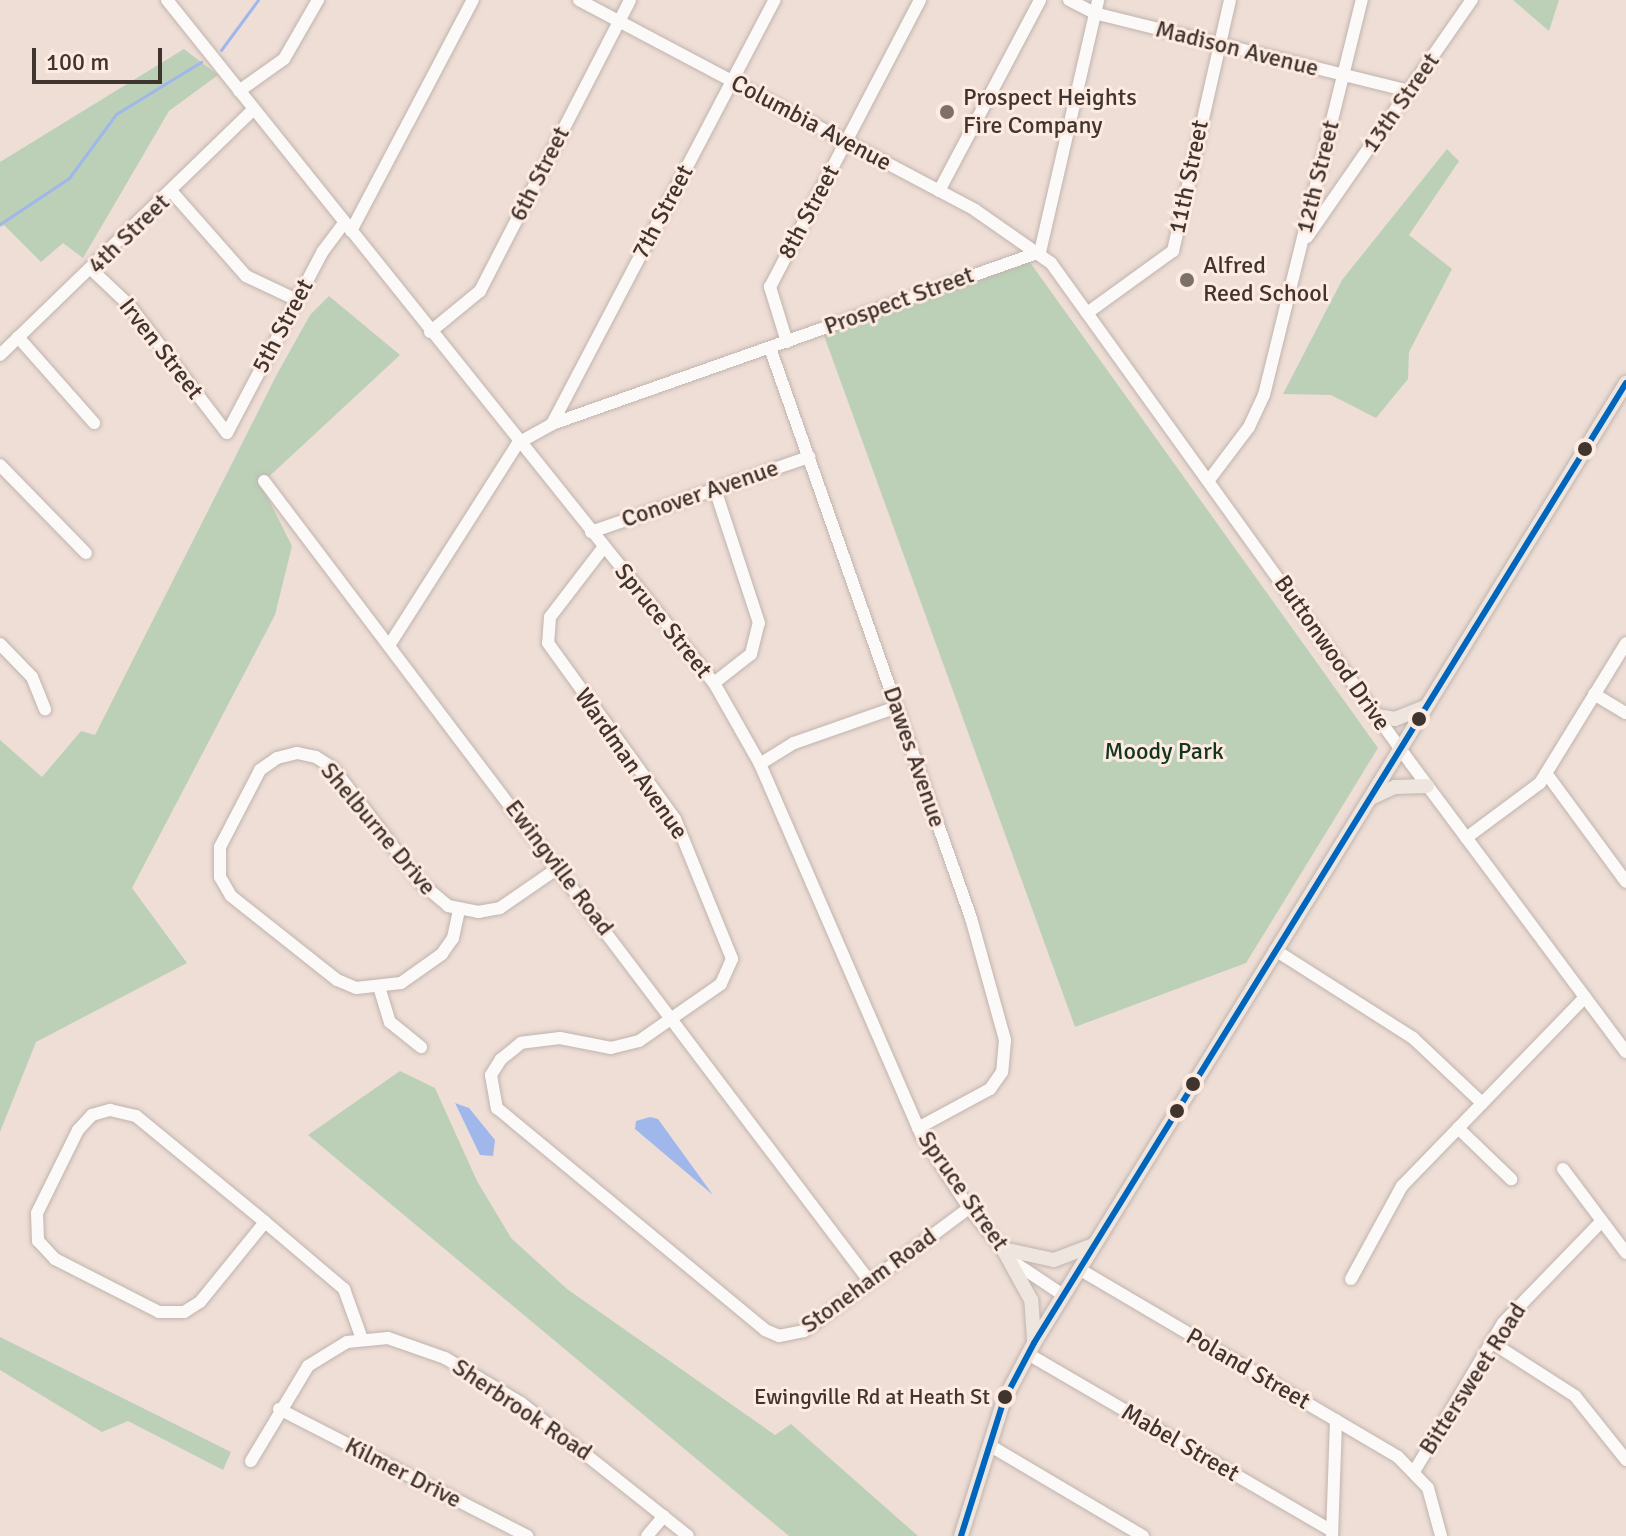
<!DOCTYPE html>
<html>
<head>
<meta charset="utf-8">
<style>
  body { margin:0 }
  #map { position:relative; width:1626px; height:1536px; overflow:hidden; background:#eeded6; font-family:Signika,sans-serif }
  div>[style] { position:absolute }
  [style*='--x'] { left:calc(var(--x)*1px); top:calc(var(--y)*1px); width:calc(var(--w)*1px); rotate:calc(var(--a)*1deg) }
  .green>* { inset:0; background:#bcd0b7 }
  .water>* { inset:0; background:#a0b7ec }
  .stream>* { height:3px; margin:-1.5px; padding:0 1.5px; transform-origin:1.5px; border-radius:1.5px; background:#a0b7ec }
  .roads { filter:drop-shadow(0 0 2px #c0b4ae) drop-shadow(0 0 2px #c0b4ae) }
  .minor>* { height:12px; margin:-6px; padding:0 6px; transform-origin:6px; border-radius:6px; background:#fcfaf9 }
  .major>* { height:14px; margin:-7px; padding:0 7px; transform-origin:7px; border-radius:7px; background:#eee6de }
  .bus-1>* { height:6px; margin:-3px; padding:0 3px; transform-origin:3px; border-radius:3px; background:#0065bd }
  .dots>* { width:22px; height:22px; translate:-50% -50%; box-sizing:border-box; border:4px solid #fdebe2; border-radius:50% }
  span { translate:-50% -50%; white-space:nowrap; text-align:center; line-height:1.15; -webkit-text-stroke:6px #fdebe2; paint-order:stroke }
  .bus-label { font-size:22px; color:#40342f }
  .right { translate:-100% -50%; text-align:right }
  .street-label { font-size:24px; color:#40342f }
  .poi-label { font-size:24px; color:#40342f }
  .left { translate:0 -50%; text-align:left }
  .park-label { font-size:24px; color:#12361d }
  .scale { position:absolute; left:32px; top:48px; width:130px; height:36px; box-sizing:border-box; border:4px solid #40342f; border-top:0; padding-left:10px; font-size:24px; line-height:28px; white-space:nowrap; color:#40342f; -webkit-text-stroke:6px #fdebe2; paint-order:stroke }
</style>
</head>
<body>
<div id="map">
  <div class="green">
    <div style="clip-path:polygon(1513px 0,1559px 0,1549px 31px)"></div>
    <div style="clip-path:polygon(184px 49px,218px 75px,169px 111px,83px 258px,63px 243px,41px 262px,4px 225px,0 227px,0 162px)"></div>
    <div style="clip-path:polygon(1447px 149px,1459px 161px,1409px 235px,1452px 269px,1409px 352px,1408px 379px,1376px 418px,1331px 395px,1283px 394px,1342px 280px)"></div>
    <div style="clip-path:polygon(1024px 254px,1378px 748px,1246px 963px,1075px 1027px,822px 330px)"></div>
    <div style="clip-path:polygon(329px 296px,400px 355px,261px 484px,292px 546px,275px 615px,132px 888px,187px 963px,36px 1042px,0 1132px,0 740px,42px 777px,81px 731px,95px 735px,276px 376px,310px 315px)"></div>
    <div style="clip-path:polygon(400px 1071px,435px 1088px,477px 1181px,511px 1238px,567px 1289px,775px 1435px,791px 1424px,918px 1536px,789px 1536px,308px 1135px)"></div>
    <div style="clip-path:polygon(0 1337px,231px 1452px,223px 1470px,128px 1421px,102px 1432px,0 1370px)"></div>
  </div>
  <div class="water">
    <div style="clip-path:polygon(455px 1103px,469px 1108px,495px 1140px,493px 1156px,480px 1155px)"></div>
    <div style="clip-path:polygon(650px 1117px,658px 1119px,713px 1195px,635px 1129px,636px 1121px)"></div>
  </div>
  <div class="stream">
    <div style="--x:221;--y:50;--w:62;--a:-53.5"></div>
    <div style="--x:0;--y:224;--w:83;--a:-33.7"></div>
    <div style="--x:69;--y:178;--w:79;--a:-53.7"></div>
    <div style="--x:116;--y:114;--w:100;--a:-31.5"></div>
  </div>
  <div class="roads">
    <div class="minor">
      <div style="--x:167;--y:0;--w:875;--a:51.31"></div>
      <div style="--x:714;--y:683;--w:93;--a:60.4"></div>
      <div style="--x:760;--y:764;--w:406;--a:66.5"></div>
      <div style="--x:922;--y:1136;--w:86;--a:56.9"></div>
      <div style="--x:969;--y:1208;--w:68;--a:50.9"></div>
      <div style="--x:1012;--y:1261;--w:61;--a:33.7"></div>
      <div style="--x:579;--y:0;--w:448;--a:27.9"></div>
      <div style="--x:975;--y:210;--w:93;--a:34.9"></div>
      <div style="--x:1051;--y:263;--w:618;--a:54.28"></div>
      <div style="--x:1412;--y:765;--w:358;--a:53.3"></div>
      <div style="--x:1069;--y:0;--w:28;--a:27"></div>
      <div style="--x:1094;--y:13;--w:325;--a:13.9"></div>
      <div style="--x:239;--y:91;--w:55;--a:-35.4"></div>
      <div style="--x:284;--y:59;--w:68;--a:-60"></div>
      <div style="--x:939;--y:191;--w:216;--a:-62.1"></div>
      <div style="--x:172;--y:192;--w:112;--a:48.6"></div>
      <div style="--x:246;--y:276;--w:56;--a:25.2"></div>
      <div style="--x:351;--y:231;--w:261;--a:-62.2"></div>
      <div style="--x:1307;--y:237;--w:289;--a:-55.2"></div>
      <div style="--x:1040;--y:252;--w:259;--a:-77"></div>
      <div style="--x:92;--y:270;--w:51;--a:43.4"></div>
      <div style="--x:129;--y:305;--w:161;--a:52.6"></div>
      <div style="--x:227;--y:433;--w:206;--a:-62.2"></div>
      <div style="--x:323;--y:251;--w:35;--a:-53"></div>
      <div style="--x:1087;--y:313;--w:106;--a:-35.8"></div>
      <div style="--x:1173;--y:251;--w:257;--a:-77.2"></div>
      <div style="--x:430;--y:332;--w:65;--a:-39.4"></div>
      <div style="--x:480;--y:291;--w:327;--a:-62.7"></div>
      <div style="--x:18;--y:337;--w:115;--a:48.5"></div>
      <div style="--x:787;--y:342;--w:58;--a:-107.2"></div>
      <div style="--x:770;--y:287;--w:324;--a:-62.4"></div>
      <div style="--x:770;--y:348;--w:604;--a:70.58"></div>
      <div style="--x:971;--y:918;--w:127;--a:74.4"></div>
      <div style="--x:1005;--y:1040;--w:32;--a:95"></div>
      <div style="--x:1002;--y:1072;--w:21;--a:125"></div>
      <div style="--x:990;--y:1089;--w:82;--a:151.6"></div>
      <div style="--x:0;--y:355;--w:352;--a:-44.1"></div>
      <div style="--x:552;--y:424;--w:479;--a:-62.3"></div>
      <div style="--x:0;--y:465;--w:123;--a:45.7"></div>
      <div style="--x:1209;--y:480;--w:66;--a:-53"></div>
      <div style="--x:1249;--y:427;--w:35;--a:-65"></div>
      <div style="--x:1264;--y:395;--w:407;--a:-76.1"></div>
      <div style="--x:264;--y:481;--w:1004;--a:52.89"></div>
      <div style="--x:591;--y:532;--w:231;--a:-19"></div>
      <div style="--x:603;--y:548;--w:87;--a:127.5"></div>
      <div style="--x:550;--y:617;--w:26;--a:94"></div>
      <div style="--x:548;--y:643;--w:217;--a:54.2"></div>
      <div style="--x:675;--y:819;--w:151;--a:67.8"></div>
      <div style="--x:732;--y:959;--w:27;--a:114"></div>
      <div style="--x:721;--y:984;--w:100;--a:145.2"></div>
      <div style="--x:639;--y:1041;--w:29;--a:166"></div>
      <div style="--x:611;--y:1048;--w:52;--a:-168.9"></div>
      <div style="--x:560;--y:1038;--w:39;--a:173"></div>
      <div style="--x:521;--y:1043;--w:26;--a:141"></div>
      <div style="--x:501;--y:1059;--w:19;--a:122"></div>
      <div style="--x:491;--y:1075;--w:34;--a:80"></div>
      <div style="--x:497;--y:1108;--w:348;--a:39.6"></div>
      <div style="--x:765;--y:1330;--w:15;--a:23"></div>
      <div style="--x:779;--y:1336;--w:25;--a:-11"></div>
      <div style="--x:804;--y:1331;--w:206;--a:-36.7"></div>
      <div style="--x:0;--y:644;--w:46;--a:45.9"></div>
      <div style="--x:32;--y:677;--w:35;--a:68"></div>
      <div style="--x:390;--y:644;--w:238;--a:-57.5"></div>
      <div style="--x:518;--y:443;--w:39;--a:-29"></div>
      <div style="--x:552;--y:424;--w:517;--a:-19.42"></div>
      <div style="--x:714;--y:683;--w:47;--a:-38.1"></div>
      <div style="--x:751;--y:654;--w:32;--a:-76"></div>
      <div style="--x:759;--y:623;--w:141;--a:-108.2"></div>
      <div style="--x:1594;--y:694;--w:37;--a:31"></div>
      <div style="--x:760;--y:764;--w:40;--a:-32"></div>
      <div style="--x:794;--y:743;--w:109;--a:-19.3"></div>
      <div style="--x:1546;--y:773;--w:135;--a:53.7"></div>
      <div style="--x:1466;--y:838;--w:92;--a:-36.6"></div>
      <div style="--x:1540;--y:783;--w:164;--a:-58.4"></div>
      <div style="--x:459;--y:910;--w:29;--a:102"></div>
      <div style="--x:453;--y:938;--w:19;--a:125"></div>
      <div style="--x:442;--y:954;--w:50;--a:144.7"></div>
      <div style="--x:401;--y:983;--w:45;--a:173.7"></div>
      <div style="--x:356;--y:988;--w:21;--a:-157"></div>
      <div style="--x:337;--y:980;--w:135;--a:-141.6"></div>
      <div style="--x:231;--y:896;--w:22;--a:-120"></div>
      <div style="--x:220;--y:877;--w:30;--a:-90"></div>
      <div style="--x:220;--y:847;--w:87;--a:-62.5"></div>
      <div style="--x:260;--y:770;--w:21;--a:-35"></div>
      <div style="--x:277;--y:758;--w:21;--a:-14"></div>
      <div style="--x:297;--y:753;--w:19;--a:12"></div>
      <div style="--x:316;--y:757;--w:20;--a:33"></div>
      <div style="--x:333;--y:768;--w:145;--a:52.6"></div>
      <div style="--x:421;--y:883;--w:35;--a:40"></div>
      <div style="--x:448;--y:906;--w:31;--a:11"></div>
      <div style="--x:478;--y:912;--w:22;--a:-10"></div>
      <div style="--x:500;--y:908;--w:70;--a:-34.6"></div>
      <div style="--x:1275;--y:950;--w:164;--a:32.5"></div>
      <div style="--x:1413;--y:1038;--w:95;--a:43.3"></div>
      <div style="--x:380;--y:990;--w:34;--a:73"></div>
      <div style="--x:390;--y:1022;--w:40;--a:39"></div>
      <div style="--x:110;--y:1110;--w:27;--a:13"></div>
      <div style="--x:136;--y:1116;--w:167;--a:39.4"></div>
      <div style="--x:265;--y:1222;--w:103;--a:129.1"></div>
      <div style="--x:200;--y:1302;--w:19;--a:148"></div>
      <div style="--x:184;--y:1312;--w:25;--a:180"></div>
      <div style="--x:159;--y:1312;--w:117;--a:-153"></div>
      <div style="--x:55;--y:1259;--w:25;--a:-133"></div>
      <div style="--x:38;--y:1241;--w:28;--a:-92"></div>
      <div style="--x:37;--y:1213;--w:93;--a:-63.7"></div>
      <div style="--x:78;--y:1130;--w:21;--a:-47"></div>
      <div style="--x:92;--y:1115;--w:19;--a:-16"></div>
      <div style="--x:1458;--y:1128;--w:74;--a:43.9"></div>
      <div style="--x:1563;--y:1169;--w:105;--a:53.1"></div>
      <div style="--x:265;--y:1222;--w:104;--a:40.3"></div>
      <div style="--x:344;--y:1289;--w:53;--a:70.2"></div>
      <div style="--x:1079;--y:1269;--w:370;--a:30.5"></div>
      <div style="--x:1398;--y:1457;--w:43;--a:45.9"></div>
      <div style="--x:1428;--y:1488;--w:50;--a:74.8"></div>
      <div style="--x:1351;--y:1279;--w:106;--a:-61.3"></div>
      <div style="--x:1402;--y:1186;--w:263;--a:-45.9"></div>
      <div style="--x:1491;--y:1342;--w:100;--a:32.7"></div>
      <div style="--x:1575;--y:1396;--w:82;--a:51.4"></div>
      <div style="--x:1028;--y:1354;--w:352;--a:30.2"></div>
      <div style="--x:279;--y:1409;--w:279;--a:27.1"></div>
      <div style="--x:989;--y:1445;--w:179;--a:30.6"></div>
      <div style="--x:251;--y:1461;--w:111;--a:-59"></div>
      <div style="--x:308;--y:1366;--w:46;--a:-31.6"></div>
      <div style="--x:347;--y:1342;--w:41;--a:-5.6"></div>
      <div style="--x:388;--y:1338;--w:60;--a:19.3"></div>
      <div style="--x:445;--y:1358;--w:88;--a:30.6"></div>
      <div style="--x:521;--y:1403;--w:213;--a:38.5"></div>
      <div style="--x:1415;--y:1470;--w:171;--a:-59.1"></div>
      <div style="--x:1503;--y:1323;--w:142;--a:-45.9"></div>
      <div style="--x:647;--y:1536;--w:26;--a:-50"></div>
      <div style="--x:1332;--y:1536;--w:116;--a:-88"></div>
    </div>
    <div class="major">
      <div style="--x:1378;--y:716;--w:17;--a:10"></div>
      <div style="--x:1395;--y:719;--w:31;--a:-22"></div>
      <div style="--x:1371;--y:798;--w:26;--a:-25"></div>
      <div style="--x:1395;--y:787;--w:32;--a:-2"></div>
      <div style="--x:1034;--y:1339;--w:39;--a:-94"></div>
      <div style="--x:1031;--y:1300;--w:58;--a:-118.8"></div>
      <div style="--x:1003;--y:1249;--w:52;--a:12.2"></div>
      <div style="--x:1054;--y:1260;--w:40;--a:-21"></div>
      <div style="--x:961;--y:1536;--w:143;--a:-72.5"></div>
      <div style="--x:1004;--y:1400;--w:64;--a:-62.2"></div>
      <div style="--x:1034;--y:1343;--w:1128;--a:-58.34"></div>
    </div>
  </div>
  <div class="bus-1">
    <div style="--x:961;--y:1536;--w:143;--a:-72.5"></div>
    <div style="--x:1004;--y:1400;--w:64;--a:-62.2"></div>
    <div style="--x:1034;--y:1343;--w:1128;--a:-58.34"></div>
  </div>
  <div class="dots">
    <div style="left:947px;top:112px;background:#7d7069"></div>
    <div style="left:1187px;top:280px;background:#7d7069"></div>
    <div style="left:1585px;top:449px;background:#40342f"></div>
    <div style="left:1419px;top:719px;background:#40342f"></div>
    <div style="left:1193px;top:1084px;background:#40342f"></div>
    <div style="left:1177px;top:1111px;background:#40342f"></div>
    <div style="left:1005px;top:1397px;background:#40342f"></div>
  </div>
  <div class="bus-label">
    <span class="right" style="left:990px;top:1397px">Ewingville Rd at Heath St</span>
  </div>
  <div class="street-label">
    <span style="left:1237px;top:49px;rotate:14deg">Madison Avenue</span>
    <span style="left:1401px;top:103px;rotate:-55deg">13th Street</span>
    <span style="left:811px;top:123px;rotate:28deg">Columbia Avenue</span>
    <span style="left:540px;top:174px;rotate:-63deg">6th Street</span>
    <span style="left:1189px;top:177px;rotate:-78deg">11th Street</span>
    <span style="left:1318px;top:177px;rotate:-76deg">12th Street</span>
    <span style="left:663px;top:212px;rotate:-62deg">7th Street</span>
    <span style="left:809px;top:212px;rotate:-62deg">8th Street</span>
    <span style="left:129px;top:234px;rotate:-44deg">4th Street</span>
    <span style="left:899px;top:301px;rotate:-20deg">Prospect Street</span>
    <span style="left:283px;top:326px;rotate:-62deg">5th Street</span>
    <span style="left:161px;top:349px;rotate:52deg">Irven Street</span>
    <span style="left:700px;top:494px;rotate:-19deg">Conover Avenue</span>
    <span style="left:663px;top:621px;rotate:51deg">Spruce Street</span>
    <span style="left:1332px;top:653px;rotate:55deg">Buttonwood Drive</span>
    <span style="left:914px;top:757px;rotate:71deg">Dawes Avenue</span>
    <span style="left:631px;top:764px;rotate:55deg">Wardman Avenue</span>
    <span style="left:378px;top:829px;rotate:50deg">Shelburne Drive</span>
    <span style="left:559px;top:868px;rotate:53deg">Ewingville Road</span>
    <span style="left:963px;top:1191px;rotate:55deg">Spruce Street</span>
    <span style="left:869px;top:1281px;rotate:-36deg">Stoneham Road</span>
    <span style="left:1248px;top:1369px;rotate:30deg">Poland Street</span>
    <span style="left:1473px;top:1379px;rotate:-57deg">Bittersweet Road</span>
    <span style="left:522px;top:1410px;rotate:34deg">Sherbrook Road</span>
    <span style="left:1180px;top:1443px;rotate:30deg">Mabel Street</span>
    <span style="left:403px;top:1473px;rotate:27deg">Kilmer Drive</span>
  </div>
  <div class="poi-label">
    <span class="left" style="left:963px;top:112px">Prospect Heights<br>Fire Company</span>
    <span class="left" style="left:1203px;top:280px">Alfred<br>Reed School</span>
  </div>
  <div class="park-label">
    <span style="left:1164px;top:752px">Moody Park</span>
  </div>
  <div class="scale">100 m</div>
</div>
</body>
</html>
